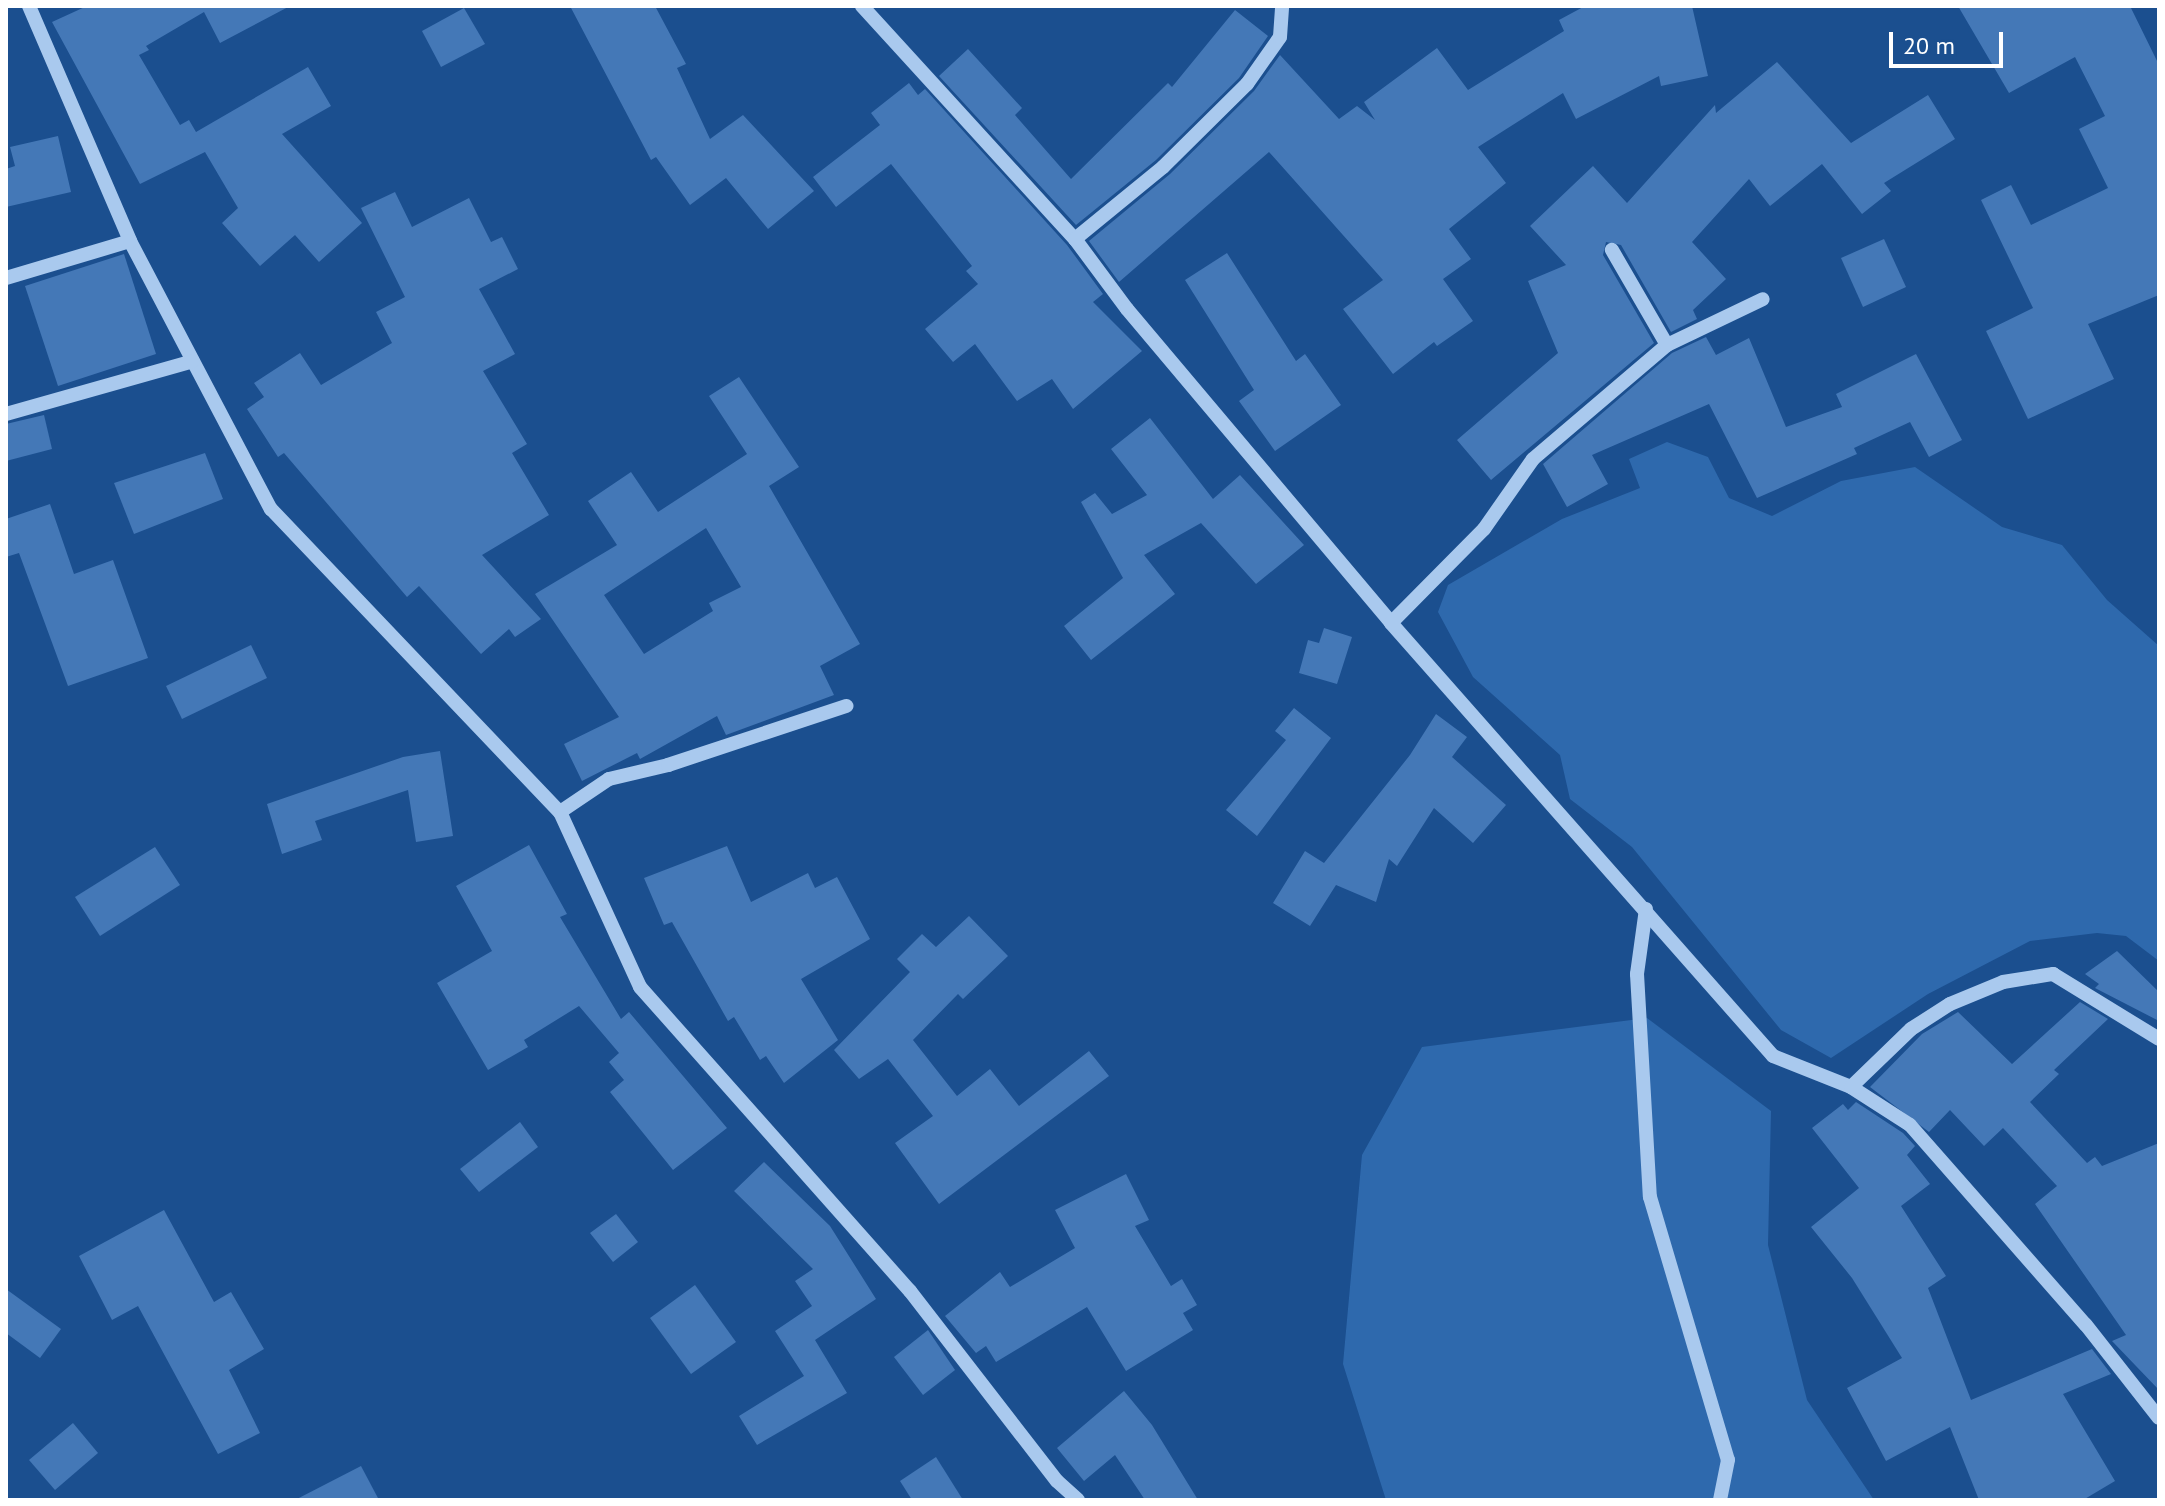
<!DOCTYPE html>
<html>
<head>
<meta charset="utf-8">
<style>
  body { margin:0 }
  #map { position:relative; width:2165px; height:1506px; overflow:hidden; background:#1b4f8f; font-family:"PT Sans",sans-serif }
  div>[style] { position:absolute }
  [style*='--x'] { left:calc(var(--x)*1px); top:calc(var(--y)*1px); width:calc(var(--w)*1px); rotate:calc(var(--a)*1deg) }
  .green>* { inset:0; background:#2e69ad }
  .building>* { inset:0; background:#4478b7 }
  .minor>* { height:14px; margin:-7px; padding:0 7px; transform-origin:7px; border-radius:7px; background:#a9c9ee }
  span { translate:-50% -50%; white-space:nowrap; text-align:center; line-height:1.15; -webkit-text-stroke:6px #1b4f8f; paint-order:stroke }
  .frame { position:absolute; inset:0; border:8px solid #fff; pointer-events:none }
  .scale { position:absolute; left:1889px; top:32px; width:114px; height:36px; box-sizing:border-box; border:4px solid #fff; border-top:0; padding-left:10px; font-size:24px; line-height:28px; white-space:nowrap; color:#fff; -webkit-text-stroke:6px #1b4f8f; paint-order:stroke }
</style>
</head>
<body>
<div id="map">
  <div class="green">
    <div style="clip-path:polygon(1667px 442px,1708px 457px,1729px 498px,1772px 516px,1841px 481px,1915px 467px,2002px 527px,2062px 545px,2107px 600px,2159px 646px,2159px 961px,2126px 936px,2097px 933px,2030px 941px,1928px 994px,1831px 1058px,1781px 1030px,1632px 847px,1570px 799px,1560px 755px,1473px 677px,1438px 612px,1448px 585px,1562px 519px,1640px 488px,1629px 459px)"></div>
    <div style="clip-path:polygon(1647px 1018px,1771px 1111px,1768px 1245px,1807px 1400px,1874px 1500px,1386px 1500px,1343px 1364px,1362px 1155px,1422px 1047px)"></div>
  </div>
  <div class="building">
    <div style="clip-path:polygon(87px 6px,290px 6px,220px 43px,204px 12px,146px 46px,149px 50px,139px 55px,180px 125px,189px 120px,196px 132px,308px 67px,331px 106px,282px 134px,362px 223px,319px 262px,295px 235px,260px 266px,222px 223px,238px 208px,205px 152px,140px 184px,52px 22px)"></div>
    <div style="clip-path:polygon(570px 6px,655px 6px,686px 64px,677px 68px,710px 139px,743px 115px,814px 191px,768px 229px,726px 178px,690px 205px,656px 157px,651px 160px)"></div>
    <div style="clip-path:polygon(1585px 6px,1692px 6px,1708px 76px,1661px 86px,1659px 76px,1576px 119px,1563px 93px,1478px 147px,1506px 183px,1449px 229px,1471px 259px,1443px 279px,1473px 321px,1437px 346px,1434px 342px,1393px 374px,1343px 309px,1383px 280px,1269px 152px,1119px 282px,1089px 241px,1170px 174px,1254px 91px,1280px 55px,1339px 119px,1357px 106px,1375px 120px,1364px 102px,1437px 48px,1468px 90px,1564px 31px,1559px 20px)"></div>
    <div style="clip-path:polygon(1958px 6px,2130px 6px,2159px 65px,2159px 295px,2088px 324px,2114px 379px,2028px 419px,1986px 331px,2033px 308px,1981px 200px,2011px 185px,2031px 225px,2108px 188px,2079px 129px,2105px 116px,2075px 57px,2009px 93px)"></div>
    <div style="clip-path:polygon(464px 8px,485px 44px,441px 67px,422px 31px)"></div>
    <div style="clip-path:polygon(1235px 10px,1268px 36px,1239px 78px,1156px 160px,1076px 225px,939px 76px,968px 49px,1022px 108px,1015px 115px,1071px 179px,1168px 83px,1172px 87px)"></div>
    <div style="clip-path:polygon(1777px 62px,1851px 143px,1928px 95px,1955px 139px,1884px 183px,1891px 191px,1862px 214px,1822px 164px,1770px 206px,1749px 179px,1692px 242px,1726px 279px,1693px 310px,1697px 319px,1671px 332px,1621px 245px,1606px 242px,1603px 255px,1654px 343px,1491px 480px,1457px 440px,1558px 353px,1528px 281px,1566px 265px,1530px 226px,1593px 166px,1627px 203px,1715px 105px,1716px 113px)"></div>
    <div style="clip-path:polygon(909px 83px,918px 95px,925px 89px,1067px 245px,1103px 294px,1093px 302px,1142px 351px,1073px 409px,1052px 379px,1017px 401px,975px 344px,953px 362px,925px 329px,978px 284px,966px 271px,972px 266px,891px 164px,836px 207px,813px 177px,880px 125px,871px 113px)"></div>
    <div style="clip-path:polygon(58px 136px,71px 192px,6px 207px,6px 169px,15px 166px,10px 147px)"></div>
    <div style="clip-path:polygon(395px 192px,412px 227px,469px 198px,491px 242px,502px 237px,518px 269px,479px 289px,515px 354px,483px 371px,527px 444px,512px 453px,549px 515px,482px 555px,541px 619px,515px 637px,509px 629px,481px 654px,419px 586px,407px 597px,284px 453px,278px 457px,247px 409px,264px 397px,254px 383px,300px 353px,321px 385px,392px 343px,376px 312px,405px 297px,361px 208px)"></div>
    <div style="clip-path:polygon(1884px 239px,1906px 287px,1863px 307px,1841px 258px)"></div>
    <div style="clip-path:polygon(1227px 253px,1296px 361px,1305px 354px,1341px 405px,1275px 451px,1239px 401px,1254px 390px,1185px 280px)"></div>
    <div style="clip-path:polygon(124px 254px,156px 354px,58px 386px,25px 286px)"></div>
    <div style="clip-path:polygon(1706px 337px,1716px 355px,1749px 338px,1786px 427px,1842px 407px,1836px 394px,1916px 354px,1962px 440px,1929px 457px,1910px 422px,1854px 448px,1857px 454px,1757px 498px,1709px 404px,1592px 455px,1608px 484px,1567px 507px,1543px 464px,1672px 353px)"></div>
    <div style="clip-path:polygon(evenodd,739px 377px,799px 467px,769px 486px,860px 644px,820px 666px,834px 695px,726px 735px,717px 716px,640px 759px,637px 753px,582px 781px,564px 744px,619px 717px,535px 594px,617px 545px,588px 501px,631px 472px,658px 512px,747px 454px,709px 396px,739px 377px,706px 528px,741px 587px,709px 603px,713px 611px,644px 654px,604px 595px,706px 528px)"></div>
    <div style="clip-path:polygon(44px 415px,52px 449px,6px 461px,6px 424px)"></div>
    <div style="clip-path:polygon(1150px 418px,1213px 499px,1240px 475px,1304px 545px,1256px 584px,1201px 523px,1144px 555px,1175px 594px,1091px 660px,1064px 626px,1123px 578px,1081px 502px,1095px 493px,1112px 514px,1147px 495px,1111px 449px)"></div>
    <div style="clip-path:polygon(205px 453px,223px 499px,134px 534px,114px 483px)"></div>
    <div style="clip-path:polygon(50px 504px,74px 574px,113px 560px,148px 658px,68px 686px,19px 553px,6px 557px,6px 519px)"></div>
    <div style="clip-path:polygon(1324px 628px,1352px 637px,1337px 684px,1299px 673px,1308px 640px,1319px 643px)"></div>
    <div style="clip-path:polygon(251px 645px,267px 678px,182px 719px,166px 686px)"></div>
    <div style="clip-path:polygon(1294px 708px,1331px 738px,1257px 836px,1226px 810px,1286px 740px,1275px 731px)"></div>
    <div style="clip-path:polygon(1436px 714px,1467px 737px,1452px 757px,1506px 805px,1473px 843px,1434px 808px,1397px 866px,1389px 859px,1376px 902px,1336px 885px,1310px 926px,1273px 903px,1305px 851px,1324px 863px,1410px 755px)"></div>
    <div style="clip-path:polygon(440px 751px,453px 836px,416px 842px,408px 790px,315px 821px,322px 840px,282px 854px,267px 804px,403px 757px)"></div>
    <div style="clip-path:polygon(529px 845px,567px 914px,560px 917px,621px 1019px,629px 1012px,727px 1128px,673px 1170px,610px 1092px,624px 1080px,609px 1062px,619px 1053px,579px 1006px,524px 1040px,528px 1047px,488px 1070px,437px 983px,492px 951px,456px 886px)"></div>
    <div style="clip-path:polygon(727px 846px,751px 902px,808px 873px,815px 888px,837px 877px,870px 939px,801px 979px,838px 1040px,784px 1083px,766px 1056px,760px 1060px,734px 1017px,728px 1021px,672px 922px,664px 925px,644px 878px)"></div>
    <div style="clip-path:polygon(155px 847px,180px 885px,100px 936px,75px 897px)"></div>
    <div style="clip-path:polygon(969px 916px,1008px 956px,963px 999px,958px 994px,913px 1040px,957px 1096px,990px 1069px,1019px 1106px,1089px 1051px,1109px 1076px,939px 1204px,895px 1143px,933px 1116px,888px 1059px,859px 1079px,834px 1050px,910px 972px,897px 959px,922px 934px,936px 947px)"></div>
    <div style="clip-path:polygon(2117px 951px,2159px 992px,2159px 1021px,2095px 988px,2099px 984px,2085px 974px)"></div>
    <div style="clip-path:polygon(2080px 1002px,2108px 1019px,2054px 1070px,2059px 1074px,2030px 1102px,2087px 1163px,2095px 1157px,2102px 1166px,2159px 1143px,2159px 1390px,2112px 1341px,2126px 1335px,2035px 1204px,2057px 1186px,2003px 1128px,1984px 1146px,1950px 1110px,1929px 1132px,1870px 1087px,1922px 1034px,1958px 1012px,2012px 1064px)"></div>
    <div style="clip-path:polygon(1856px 1102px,1903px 1133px,1915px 1146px,1907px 1155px,1930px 1184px,1901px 1206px,1946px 1276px,1928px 1288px,1971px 1400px,2092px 1349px,2111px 1374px,2063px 1394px,2115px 1481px,2083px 1500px,1979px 1500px,1950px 1427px,1886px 1461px,1847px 1388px,1902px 1358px,1852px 1278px,1811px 1227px,1859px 1188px,1812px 1128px,1843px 1104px,1848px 1110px)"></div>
    <div style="clip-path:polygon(520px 1122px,538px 1147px,479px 1192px,460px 1169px)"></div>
    <div style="clip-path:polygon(764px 1162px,830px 1226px,876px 1299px,815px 1340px,847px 1393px,757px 1445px,739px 1416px,804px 1376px,775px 1331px,812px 1306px,795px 1281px,813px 1269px,734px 1191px)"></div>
    <div style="clip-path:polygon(1126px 1174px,1149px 1220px,1135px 1226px,1171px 1286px,1182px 1279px,1197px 1305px,1183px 1313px,1193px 1330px,1126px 1371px,1087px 1307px,996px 1362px,986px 1346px,976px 1353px,945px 1316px,1000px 1272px,1010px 1287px,1075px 1248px,1055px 1210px)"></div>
    <div style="clip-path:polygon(164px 1210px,214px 1302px,231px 1292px,264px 1349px,229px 1370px,260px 1433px,218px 1454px,138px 1306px,112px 1320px,79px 1256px)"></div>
    <div style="clip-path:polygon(616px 1214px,638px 1242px,613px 1262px,590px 1233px)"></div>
    <div style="clip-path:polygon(695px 1285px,736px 1342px,691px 1374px,650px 1318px)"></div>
    <div style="clip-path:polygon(6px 1289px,61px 1329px,40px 1358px,6px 1333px)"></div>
    <div style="clip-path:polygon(928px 1330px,955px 1370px,923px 1395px,894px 1357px)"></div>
    <div style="clip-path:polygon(1124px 1391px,1152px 1425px,1198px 1500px,1145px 1500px,1115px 1455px,1084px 1481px,1057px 1448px)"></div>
    <div style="clip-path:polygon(73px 1423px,98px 1453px,55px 1490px,29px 1460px)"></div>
    <div style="clip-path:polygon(936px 1457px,963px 1500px,912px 1500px,900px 1481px)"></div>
    <div style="clip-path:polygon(361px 1466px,379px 1500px,295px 1500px)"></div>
  </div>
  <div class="minor">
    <div style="--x:29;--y:6;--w:256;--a:66.7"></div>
    <div style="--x:130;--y:241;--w:303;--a:62.3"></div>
    <div style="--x:271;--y:509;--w:419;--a:46.4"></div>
    <div style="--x:560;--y:812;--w:192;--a:65.4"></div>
    <div style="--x:640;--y:987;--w:407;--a:48.4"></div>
    <div style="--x:910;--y:1291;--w:240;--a:52.3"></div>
    <div style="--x:1057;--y:1481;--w:28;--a:42"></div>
    <div style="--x:862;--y:6;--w:316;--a:47.6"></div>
    <div style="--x:1075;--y:239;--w:87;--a:53.4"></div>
    <div style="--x:1127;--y:309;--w:410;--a:49.9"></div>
    <div style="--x:1391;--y:623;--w:577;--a:48.58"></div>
    <div style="--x:1773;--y:1056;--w:84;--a:21.7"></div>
    <div style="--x:1851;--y:1087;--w:70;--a:32.8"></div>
    <div style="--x:1910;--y:1125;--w:266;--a:48.7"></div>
    <div style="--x:2086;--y:1325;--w:118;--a:51.9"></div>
    <div style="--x:1075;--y:239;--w:114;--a:-39.3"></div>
    <div style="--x:1163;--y:167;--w:118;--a:-44.7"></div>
    <div style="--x:1247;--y:84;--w:57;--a:-54.9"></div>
    <div style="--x:1280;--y:37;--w:31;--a:-86"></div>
    <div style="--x:6;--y:278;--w:129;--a:-16.6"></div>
    <div style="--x:1667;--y:345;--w:106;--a:-25.6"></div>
    <div style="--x:6;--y:414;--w:194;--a:-15.8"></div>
    <div style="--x:1391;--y:623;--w:132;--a:-45.3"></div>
    <div style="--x:1484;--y:529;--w:85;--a:-55"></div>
    <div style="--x:1533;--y:459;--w:176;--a:-40.4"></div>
    <div style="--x:1667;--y:345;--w:110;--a:-120.1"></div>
    <div style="--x:560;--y:812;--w:59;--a:-34"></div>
    <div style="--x:609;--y:779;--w:61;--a:-13.3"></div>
    <div style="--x:668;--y:765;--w:188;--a:-18.3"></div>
    <div style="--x:1646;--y:909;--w:66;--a:97.9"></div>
    <div style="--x:1637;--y:974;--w:223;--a:86.7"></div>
    <div style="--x:1650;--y:1197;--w:274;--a:73.5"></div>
    <div style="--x:1728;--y:1460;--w:41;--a:101.3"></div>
    <div style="--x:1851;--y:1087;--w:83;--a:-44"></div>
    <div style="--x:1911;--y:1029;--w:46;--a:-32.7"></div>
    <div style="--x:1950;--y:1004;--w:57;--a:-22.5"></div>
    <div style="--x:2003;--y:982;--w:51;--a:-9.1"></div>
    <div style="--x:2053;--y:974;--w:124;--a:31.5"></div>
  </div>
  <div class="frame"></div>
  <div class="scale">20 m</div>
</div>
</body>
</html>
